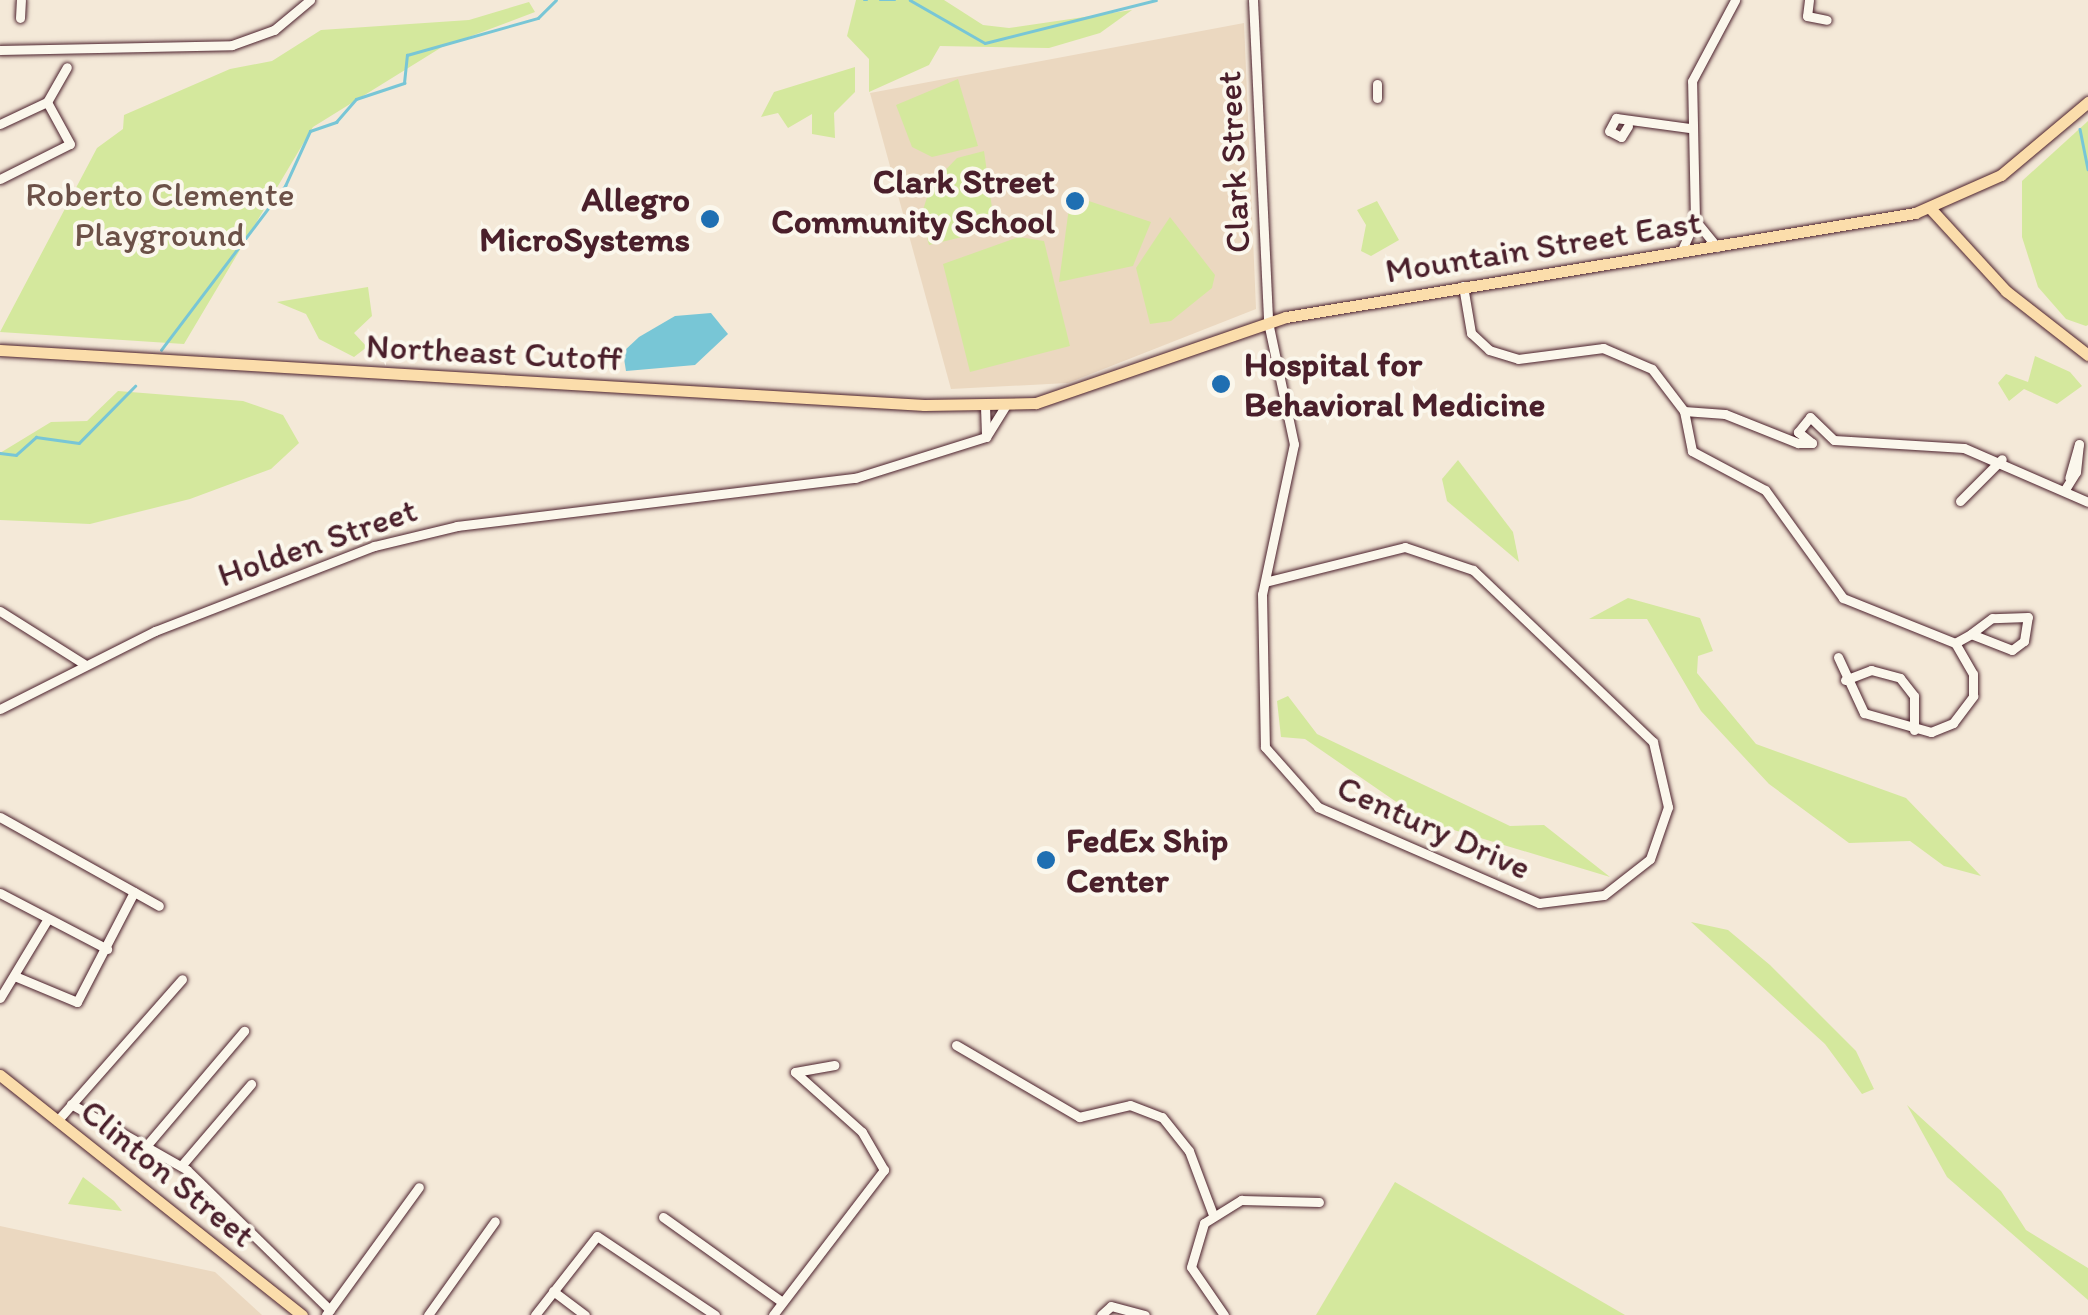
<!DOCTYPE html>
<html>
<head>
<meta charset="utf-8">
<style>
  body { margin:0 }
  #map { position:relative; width:2088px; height:1315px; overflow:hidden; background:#f4e9d8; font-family:Itim,sans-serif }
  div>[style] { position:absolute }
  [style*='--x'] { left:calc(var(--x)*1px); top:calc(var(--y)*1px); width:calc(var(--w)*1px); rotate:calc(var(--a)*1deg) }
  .built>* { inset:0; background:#ebd8c0 }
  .green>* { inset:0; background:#d4e89d }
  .water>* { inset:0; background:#78c6d6 }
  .stream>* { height:2.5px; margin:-1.25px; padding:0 1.25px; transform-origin:1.25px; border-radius:1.25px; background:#78c6d6 }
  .roads { filter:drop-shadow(0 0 2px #4a1f2b) drop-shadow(0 0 2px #4a1f2b) }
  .minor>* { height:9px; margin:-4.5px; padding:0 4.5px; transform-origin:4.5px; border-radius:4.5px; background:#fbf7ec }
  .major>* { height:11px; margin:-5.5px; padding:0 5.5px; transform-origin:5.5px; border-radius:5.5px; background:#fbddab }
  .dots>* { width:28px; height:28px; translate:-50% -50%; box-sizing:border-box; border:5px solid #fbf7ec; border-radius:50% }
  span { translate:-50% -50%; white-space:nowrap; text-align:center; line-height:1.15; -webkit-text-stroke:8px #fbf7ec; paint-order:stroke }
  .street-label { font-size:35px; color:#4a1f2b }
  .poi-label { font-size:35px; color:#4a1f2b; font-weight:700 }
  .right { translate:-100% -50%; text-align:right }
  .left { translate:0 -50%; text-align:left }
  .park-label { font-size:35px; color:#6c5148 }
</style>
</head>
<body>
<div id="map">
  <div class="built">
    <div style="clip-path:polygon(1244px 23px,1256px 309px,1068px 383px,951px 389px,870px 93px)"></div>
    <div style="clip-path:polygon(0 1226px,215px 1272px,262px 1315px,0 1315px)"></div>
  </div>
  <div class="green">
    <div style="clip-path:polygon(856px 0,944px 0,983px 25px,1009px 28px,1132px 10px,1100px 33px,1049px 48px,940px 46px,929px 65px,869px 92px,869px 59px,847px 36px)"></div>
    <div style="clip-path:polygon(529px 2px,535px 12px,442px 47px,313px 127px,184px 344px,0 332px,97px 148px,123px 129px,124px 115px,230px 69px,272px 61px,321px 30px,469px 20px)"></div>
    <div style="clip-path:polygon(855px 67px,855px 92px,834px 113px,835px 138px,812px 134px,812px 114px,788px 128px,778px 113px,761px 117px,774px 92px)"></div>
    <div style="clip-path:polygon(958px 79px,978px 146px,932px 157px,912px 147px,896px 105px)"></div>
    <div style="clip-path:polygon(2088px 121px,2088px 325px,2086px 326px,2066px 319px,2038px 287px,2022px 237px,2022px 181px)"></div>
    <div style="clip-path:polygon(984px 151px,995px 229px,929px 245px,921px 216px,931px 185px,957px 158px)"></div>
    <div style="clip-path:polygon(1080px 198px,1151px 222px,1133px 266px,1059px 282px,1070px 200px)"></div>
    <div style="clip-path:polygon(1377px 201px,1399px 240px,1371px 256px,1361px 251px,1366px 225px,1357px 210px)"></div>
    <div style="clip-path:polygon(1170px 217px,1215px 275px,1212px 288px,1171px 321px,1150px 324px,1136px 268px)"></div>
    <div style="clip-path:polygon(1019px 237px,1044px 241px,1070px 346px,970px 372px,943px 264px)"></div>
    <div style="clip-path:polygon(368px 287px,372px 316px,354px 333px,367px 347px,354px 357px,319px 339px,306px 314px,277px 302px)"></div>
    <div style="clip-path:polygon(2035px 356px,2070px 372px,2082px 386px,2057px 404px,2024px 389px,2009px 401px,1998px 383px,2006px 374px,2028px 382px)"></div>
    <div style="clip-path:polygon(118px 391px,243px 401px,283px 415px,299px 443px,271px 469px,190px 499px,90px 524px,0 520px,0 453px,51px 422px,87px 421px)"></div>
    <div style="clip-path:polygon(1458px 460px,1513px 532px,1519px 562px,1447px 501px,1442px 479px)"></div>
    <div style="clip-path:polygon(1628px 598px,1700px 618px,1713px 651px,1698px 656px,1697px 673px,1756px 744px,1906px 798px,1981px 876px,1944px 866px,1910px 841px,1849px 843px,1769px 784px,1701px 711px,1647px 619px,1589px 619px)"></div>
    <div style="clip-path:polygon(1288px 696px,1317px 734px,1510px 826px,1544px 825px,1610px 877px,1424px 821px,1305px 739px,1281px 737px,1277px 701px)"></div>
    <div style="clip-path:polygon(1691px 922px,1728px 930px,1770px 965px,1856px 1051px,1874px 1089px,1862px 1094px,1825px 1044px)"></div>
    <div style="clip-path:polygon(1907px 1105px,2001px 1191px,2026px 1230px,2088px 1268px,2088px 1300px,1947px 1177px)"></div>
    <div style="clip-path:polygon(83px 1177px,114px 1201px,122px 1211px,68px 1204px)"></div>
    <div style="clip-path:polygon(1395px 1182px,1625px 1315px,1316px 1315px)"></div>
  </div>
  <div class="water">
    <div style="clip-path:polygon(711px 313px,728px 334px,695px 365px,626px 371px,623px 352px,639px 337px,675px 316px)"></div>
  </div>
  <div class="stream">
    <div style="--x:864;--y:0;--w:3;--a:0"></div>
    <div style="--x:880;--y:0;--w:15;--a:0"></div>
    <div style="--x:910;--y:0;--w:86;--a:29.8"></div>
    <div style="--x:985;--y:43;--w:176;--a:-14.1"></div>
    <div style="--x:2080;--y:129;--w:41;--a:78.7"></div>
    <div style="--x:161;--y:350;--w:206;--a:-52.9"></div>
    <div style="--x:285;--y:186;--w:60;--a:-65.6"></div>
    <div style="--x:310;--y:131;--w:28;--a:-19"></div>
    <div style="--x:336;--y:122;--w:30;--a:-49"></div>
    <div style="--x:356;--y:99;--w:51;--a:-18.4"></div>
    <div style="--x:404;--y:83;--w:28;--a:-84"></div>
    <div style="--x:407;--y:55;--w:136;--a:-15.8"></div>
    <div style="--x:538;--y:18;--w:25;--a:-45"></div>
    <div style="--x:0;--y:453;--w:16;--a:7"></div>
    <div style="--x:16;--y:455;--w:27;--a:-42"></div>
    <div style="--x:36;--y:437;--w:43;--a:7.9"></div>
    <div style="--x:79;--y:443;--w:80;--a:-45.5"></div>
  </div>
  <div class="roads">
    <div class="minor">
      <div style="--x:1253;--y:0;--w:322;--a:87.3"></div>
      <div style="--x:1268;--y:322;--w:125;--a:78"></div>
      <div style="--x:1294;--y:444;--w:153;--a:102"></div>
      <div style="--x:1262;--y:594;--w:153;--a:88.9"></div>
      <div style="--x:1265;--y:747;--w:80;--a:48.5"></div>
      <div style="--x:1318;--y:807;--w:241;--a:23.5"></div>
      <div style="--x:1539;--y:903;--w:65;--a:-7"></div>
      <div style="--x:1604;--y:895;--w:58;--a:-38"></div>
      <div style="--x:1650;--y:859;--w:55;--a:-70.9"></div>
      <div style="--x:1668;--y:807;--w:67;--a:-103"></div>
      <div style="--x:1653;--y:742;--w:249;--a:-136.3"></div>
      <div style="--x:1473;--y:570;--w:72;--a:-161.3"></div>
      <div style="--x:1405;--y:547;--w:144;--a:166"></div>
      <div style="--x:1809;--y:0;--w:16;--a:97"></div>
      <div style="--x:1807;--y:16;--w:20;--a:11"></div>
      <div style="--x:20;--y:18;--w:18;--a:-87"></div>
      <div style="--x:0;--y:50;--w:232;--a:-1.2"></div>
      <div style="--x:232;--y:45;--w:45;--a:-19.7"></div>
      <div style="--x:274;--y:30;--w:47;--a:-39.8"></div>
      <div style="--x:1377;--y:84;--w:14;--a:90"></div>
      <div style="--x:0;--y:124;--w:52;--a:-25.1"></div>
      <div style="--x:47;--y:102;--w:40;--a:-60.3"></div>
      <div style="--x:1628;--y:126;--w:13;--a:122"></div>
      <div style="--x:1621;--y:137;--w:13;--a:-153"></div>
      <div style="--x:1609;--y:131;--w:15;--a:-62"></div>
      <div style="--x:1616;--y:118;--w:74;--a:7.8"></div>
      <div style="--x:0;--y:179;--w:78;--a:-26.6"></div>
      <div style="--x:70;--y:144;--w:48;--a:-118.7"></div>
      <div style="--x:1695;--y:220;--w:35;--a:51"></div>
      <div style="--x:1681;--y:252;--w:35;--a:-66"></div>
      <div style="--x:1695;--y:220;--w:139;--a:-91.2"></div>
      <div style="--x:1692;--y:81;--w:92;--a:-62"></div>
      <div style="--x:1463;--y:286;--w:48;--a:80.3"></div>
      <div style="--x:1471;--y:333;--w:25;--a:43"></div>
      <div style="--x:1489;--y:350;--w:30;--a:17"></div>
      <div style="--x:1518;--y:359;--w:86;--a:-7.4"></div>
      <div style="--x:1603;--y:348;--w:53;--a:23.2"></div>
      <div style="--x:1652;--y:369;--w:53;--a:52.7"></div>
      <div style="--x:985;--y:406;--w:31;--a:88"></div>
      <div style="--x:2064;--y:491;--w:22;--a:-58"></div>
      <div style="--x:2076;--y:472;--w:28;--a:-84"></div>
      <div style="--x:2079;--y:444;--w:35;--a:106"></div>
      <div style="--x:1960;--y:501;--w:59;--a:-45"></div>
      <div style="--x:0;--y:611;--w:99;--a:32.2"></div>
      <div style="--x:1955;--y:643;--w:121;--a:-158.1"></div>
      <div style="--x:1843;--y:598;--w:133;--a:-125.8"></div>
      <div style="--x:1765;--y:490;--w:83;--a:-151.9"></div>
      <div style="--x:1692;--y:451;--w:41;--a:-101.3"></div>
      <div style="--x:1684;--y:411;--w:41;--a:4.2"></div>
      <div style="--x:1725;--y:414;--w:79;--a:21.7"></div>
      <div style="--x:1798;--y:443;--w:14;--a:0"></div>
      <div style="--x:1812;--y:443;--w:18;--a:-142"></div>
      <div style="--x:1798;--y:432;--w:19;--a:-51"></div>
      <div style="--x:1810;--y:417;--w:33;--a:44"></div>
      <div style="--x:1834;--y:440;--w:130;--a:3.5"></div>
      <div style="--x:1964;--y:448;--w:135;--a:23.5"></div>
      <div style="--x:1838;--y:657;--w:62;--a:65.1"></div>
      <div style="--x:1864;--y:713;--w:70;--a:15.8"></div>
      <div style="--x:1931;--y:732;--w:24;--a:-22"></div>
      <div style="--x:1953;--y:723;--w:34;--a:-53"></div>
      <div style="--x:1973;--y:696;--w:22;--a:-90"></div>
      <div style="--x:1973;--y:674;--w:36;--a:-120"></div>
      <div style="--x:1955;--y:643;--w:18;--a:-29"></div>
      <div style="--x:1971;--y:634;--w:44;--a:21.3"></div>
      <div style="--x:2012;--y:650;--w:15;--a:-37"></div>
      <div style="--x:2024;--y:641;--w:24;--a:-81"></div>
      <div style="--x:2028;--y:617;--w:36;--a:178"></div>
      <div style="--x:1992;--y:618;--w:26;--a:143"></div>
      <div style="--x:1845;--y:680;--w:28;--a:-21"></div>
      <div style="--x:1871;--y:670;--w:30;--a:15"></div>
      <div style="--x:1900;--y:678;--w:23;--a:52"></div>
      <div style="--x:1914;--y:696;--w:34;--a:90"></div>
      <div style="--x:0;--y:709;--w:174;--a:-26.7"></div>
      <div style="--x:155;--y:631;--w:235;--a:-21.2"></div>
      <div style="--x:374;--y:546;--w:85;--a:-13.5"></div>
      <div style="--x:457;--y:526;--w:401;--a:-6.9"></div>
      <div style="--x:855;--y:478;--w:137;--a:-17.4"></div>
      <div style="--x:986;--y:437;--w:36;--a:-58"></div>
      <div style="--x:0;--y:817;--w:182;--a:29.2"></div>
      <div style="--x:0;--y:893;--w:121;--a:27.6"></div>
      <div style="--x:17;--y:977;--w:65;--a:22.6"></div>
      <div style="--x:77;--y:1002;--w:124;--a:-62.6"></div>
      <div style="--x:0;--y:998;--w:91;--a:-58.9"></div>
      <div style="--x:956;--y:1045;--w:143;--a:30.3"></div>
      <div style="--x:1079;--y:1117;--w:52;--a:-13.2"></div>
      <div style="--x:1130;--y:1105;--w:34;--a:21"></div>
      <div style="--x:1162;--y:1117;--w:43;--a:51.5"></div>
      <div style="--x:1189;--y:1151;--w:68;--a:69.4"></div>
      <div style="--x:71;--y:1104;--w:133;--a:29.6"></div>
      <div style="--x:187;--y:1170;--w:200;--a:44.4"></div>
      <div style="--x:57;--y:1121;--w:189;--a:-48.6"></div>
      <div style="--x:147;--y:1145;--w:150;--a:-49.6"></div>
      <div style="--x:181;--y:1166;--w:108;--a:-49.5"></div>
      <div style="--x:663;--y:1217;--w:146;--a:35.5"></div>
      <div style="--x:553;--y:1291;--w:40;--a:37"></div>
      <div style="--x:326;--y:1315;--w:158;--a:-54"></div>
      <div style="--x:428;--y:1315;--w:115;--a:-54.5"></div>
      <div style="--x:535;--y:1315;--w:100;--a:-51.9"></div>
      <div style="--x:597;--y:1236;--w:142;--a:33.8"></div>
      <div style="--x:773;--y:1315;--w:183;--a:-52.6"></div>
      <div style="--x:884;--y:1170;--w:44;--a:-120.1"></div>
      <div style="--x:862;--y:1132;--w:90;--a:-138.2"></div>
      <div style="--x:795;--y:1072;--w:40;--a:-10"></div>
      <div style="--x:1101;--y:1315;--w:13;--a:-42"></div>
      <div style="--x:1111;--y:1306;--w:35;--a:15"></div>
      <div style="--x:1224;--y:1315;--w:58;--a:-124.5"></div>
      <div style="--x:1191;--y:1267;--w:46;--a:-73.5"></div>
      <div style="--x:1204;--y:1223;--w:44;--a:-31.9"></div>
      <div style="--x:1241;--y:1200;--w:78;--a:1.5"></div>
    </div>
    <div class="major">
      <div style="--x:1930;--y:208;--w:113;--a:47.5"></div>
      <div style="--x:2006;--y:291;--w:104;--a:38"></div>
      <div style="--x:0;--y:350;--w:926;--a:3.41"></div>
      <div style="--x:924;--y:405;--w:112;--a:-1"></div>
      <div style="--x:1036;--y:403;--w:264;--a:-19"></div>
      <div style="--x:1286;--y:317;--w:638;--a:-9.39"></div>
      <div style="--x:1915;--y:213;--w:94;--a:-23.8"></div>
      <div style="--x:2001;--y:175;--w:114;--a:-40"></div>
      <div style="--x:0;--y:1075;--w:386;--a:38.5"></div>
    </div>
  </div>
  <div class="dots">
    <div style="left:1075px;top:201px;background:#1f6fb2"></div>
    <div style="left:710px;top:219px;background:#1f6fb2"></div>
    <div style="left:1221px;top:384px;background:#1f6fb2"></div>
    <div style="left:1046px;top:860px;background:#1f6fb2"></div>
  </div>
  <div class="street-label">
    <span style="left:1233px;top:162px;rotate:-93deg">Clark Street</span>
    <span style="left:1543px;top:246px;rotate:-9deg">Mountain Street East</span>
    <span style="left:494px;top:352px;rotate:3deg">Northeast Cutoff</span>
    <span style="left:317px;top:542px;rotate:-19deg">Holden Street</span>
    <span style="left:1434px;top:827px;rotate:24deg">Century Drive</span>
    <span style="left:168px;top:1173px;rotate:39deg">Clinton Street</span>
  </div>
  <div class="poi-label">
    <span class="right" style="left:1055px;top:201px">Clark Street<br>Community School</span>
    <span class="right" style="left:690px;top:219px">Allegro<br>MicroSystems</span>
    <span class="left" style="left:1244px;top:384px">Hospital for<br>Behavioral Medicine</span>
    <span class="left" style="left:1066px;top:860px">FedEx Ship<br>Center</span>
  </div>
  <div class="park-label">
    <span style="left:160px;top:214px">Roberto Clemente<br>Playground</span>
  </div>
</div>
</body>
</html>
